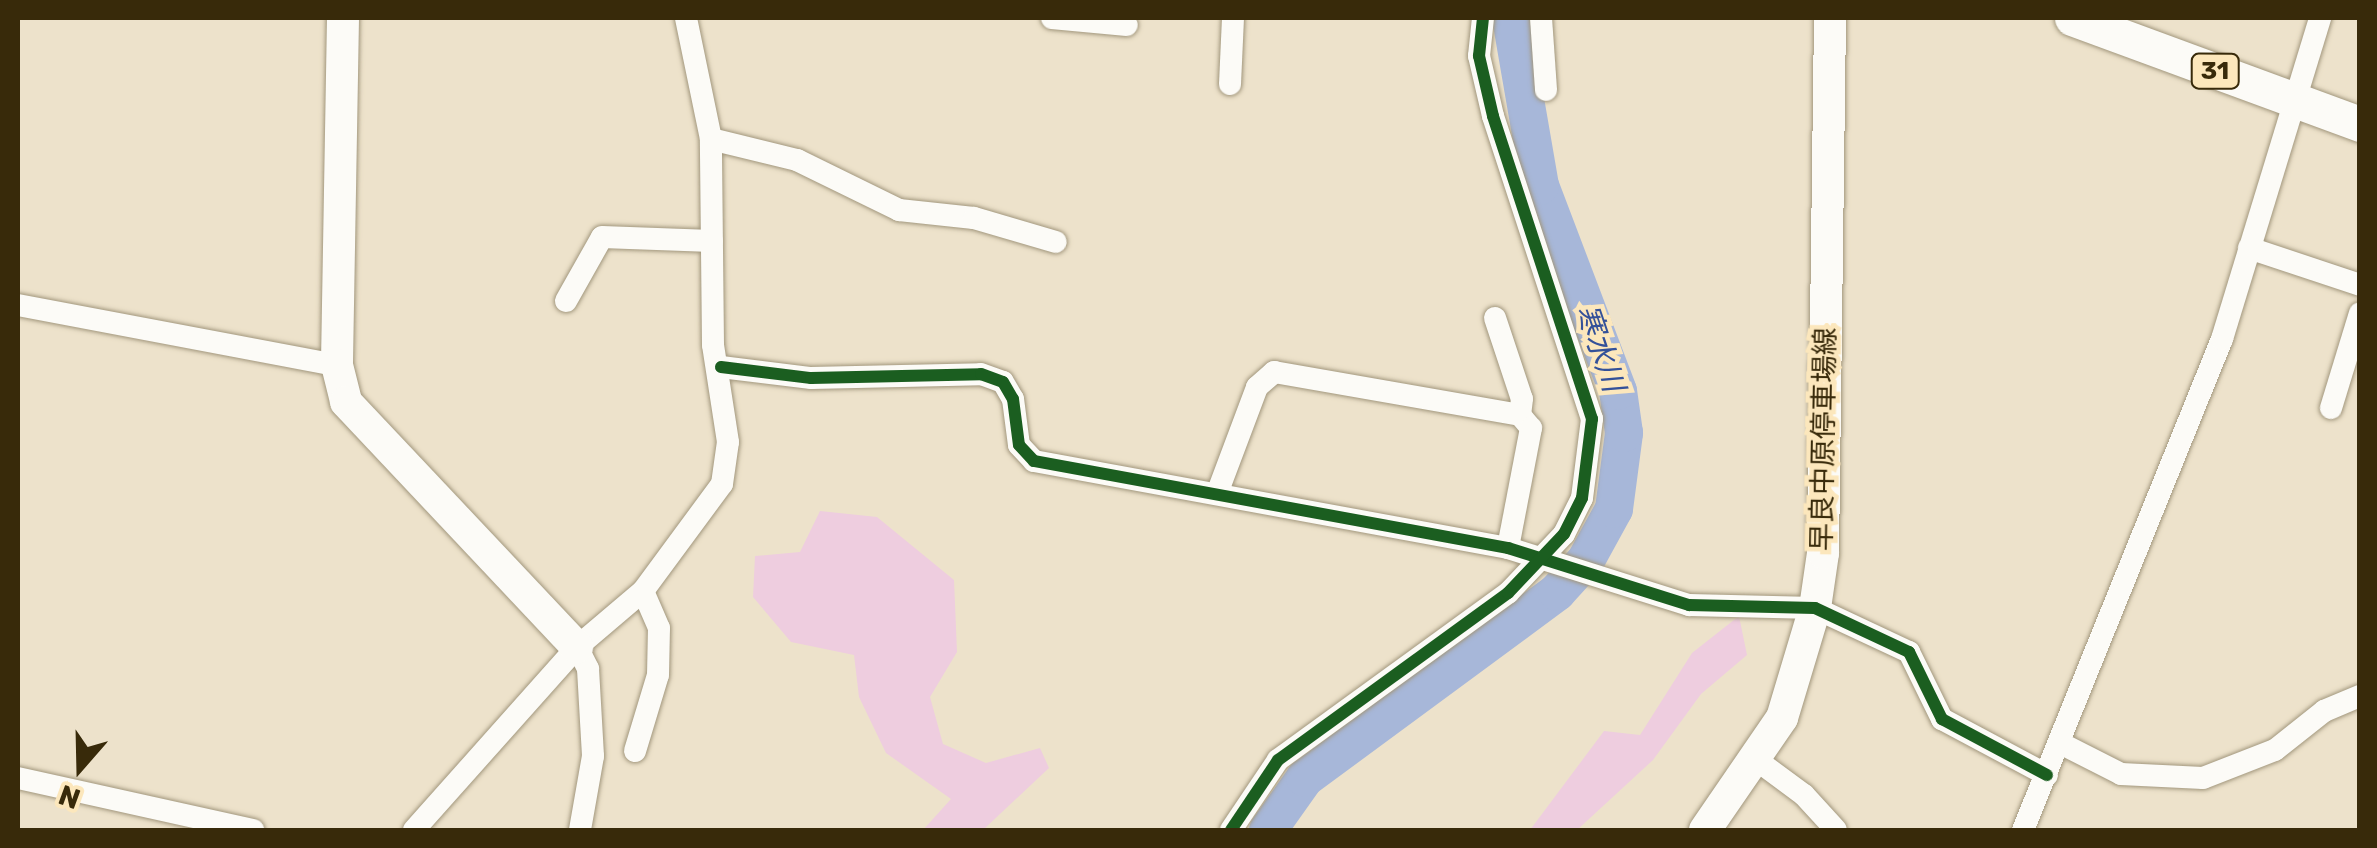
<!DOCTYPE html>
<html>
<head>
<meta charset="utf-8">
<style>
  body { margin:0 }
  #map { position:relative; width:2377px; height:848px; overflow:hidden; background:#ede2cb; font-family:Rubik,"Noto Sans JP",sans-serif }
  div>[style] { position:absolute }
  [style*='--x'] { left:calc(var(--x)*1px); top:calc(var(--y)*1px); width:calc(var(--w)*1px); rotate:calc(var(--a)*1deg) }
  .green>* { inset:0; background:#eecddf }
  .river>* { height:38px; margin:-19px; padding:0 19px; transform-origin:19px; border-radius:19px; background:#a7b7d9 }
  .roads { filter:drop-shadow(0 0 2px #a2977d) drop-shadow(0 0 2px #a2977d) }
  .street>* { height:22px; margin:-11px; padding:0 11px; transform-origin:11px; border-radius:11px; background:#fcfbf7 }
  .secondary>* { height:32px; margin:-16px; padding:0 16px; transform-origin:16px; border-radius:16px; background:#fcfbf7 }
  .primary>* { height:35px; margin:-17.5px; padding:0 17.5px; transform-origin:17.5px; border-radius:17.5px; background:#fcfbf7 }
  .cycleway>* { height:12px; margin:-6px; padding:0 6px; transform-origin:6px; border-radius:6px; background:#1b5e20 }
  span { translate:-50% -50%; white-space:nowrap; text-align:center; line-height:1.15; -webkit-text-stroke:9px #fce7bc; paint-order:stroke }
  .shield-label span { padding:2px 8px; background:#fce7bc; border:2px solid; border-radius:8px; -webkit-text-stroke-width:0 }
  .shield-label { font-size:25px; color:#382a0a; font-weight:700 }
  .street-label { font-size:28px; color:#382a0a }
  .water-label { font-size:30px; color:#345199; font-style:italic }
  .frame { position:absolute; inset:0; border:20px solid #382a0a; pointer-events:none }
  .north { position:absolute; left:30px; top:718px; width:100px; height:100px; -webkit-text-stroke:8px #fce7bc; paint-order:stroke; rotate:200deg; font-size:28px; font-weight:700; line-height:40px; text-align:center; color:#382a0a }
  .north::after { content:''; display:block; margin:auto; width:35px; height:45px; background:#382a0a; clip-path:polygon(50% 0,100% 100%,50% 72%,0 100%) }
</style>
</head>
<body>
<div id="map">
  <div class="green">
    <div style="clip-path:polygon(820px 511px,877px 517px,954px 580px,957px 652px,930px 697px,943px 744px,986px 763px,1040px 748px,1049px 768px,983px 830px,923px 830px,951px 799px,886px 753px,859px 697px,854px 655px,791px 642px,753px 597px,755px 556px,800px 552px)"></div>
    <div style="clip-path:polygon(1739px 616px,1747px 655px,1701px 694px,1653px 760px,1577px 830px,1530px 830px,1604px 731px,1640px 735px,1692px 653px)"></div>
  </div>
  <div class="river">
    <div style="--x:1268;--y:830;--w:64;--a:-54.6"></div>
    <div style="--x:1305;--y:778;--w:313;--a:-36.4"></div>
    <div style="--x:1557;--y:592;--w:43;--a:-47.8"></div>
    <div style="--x:1586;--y:560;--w:58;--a:-61.2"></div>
    <div style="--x:1614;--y:509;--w:77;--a:-82.5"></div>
    <div style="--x:1624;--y:433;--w:42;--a:-98.1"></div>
    <div style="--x:1618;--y:391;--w:219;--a:-110.8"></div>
    <div style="--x:1540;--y:186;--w:170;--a:-99.8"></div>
  </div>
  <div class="roads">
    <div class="street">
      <div style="--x:1052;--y:18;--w:75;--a:5.3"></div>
      <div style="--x:1541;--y:18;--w:72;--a:86"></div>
      <div style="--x:1230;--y:84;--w:66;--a:-87.4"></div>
      <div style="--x:711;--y:139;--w:89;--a:13.7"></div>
      <div style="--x:797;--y:160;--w:114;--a:26.1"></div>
      <div style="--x:899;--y:210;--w:75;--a:6.1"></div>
      <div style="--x:974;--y:218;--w:85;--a:16.3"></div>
      <div style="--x:2249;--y:248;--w:117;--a:18.4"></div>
      <div style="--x:566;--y:301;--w:73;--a:-60.6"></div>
      <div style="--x:602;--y:237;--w:110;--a:2.1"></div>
      <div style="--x:18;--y:305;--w:325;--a:10.7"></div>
      <div style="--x:1495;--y:318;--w:85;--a:71.6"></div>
      <div style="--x:1522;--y:399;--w:16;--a:97"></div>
      <div style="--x:721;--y:367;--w:91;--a:7"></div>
      <div style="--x:811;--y:378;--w:170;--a:-1.3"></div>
      <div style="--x:981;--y:374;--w:23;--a:20"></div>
      <div style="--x:1003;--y:382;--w:20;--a:60"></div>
      <div style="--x:1013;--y:399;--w:46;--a:82.6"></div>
      <div style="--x:1019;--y:445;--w:22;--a:47"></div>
      <div style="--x:1034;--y:461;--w:482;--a:10.4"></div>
      <div style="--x:1508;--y:548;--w:190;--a:17.5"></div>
      <div style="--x:1689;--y:605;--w:126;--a:1.4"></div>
      <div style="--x:1815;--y:608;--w:104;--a:25.1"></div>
      <div style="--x:1909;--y:652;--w:75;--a:63.8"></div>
      <div style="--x:1942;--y:719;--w:119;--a:28.1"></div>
      <div style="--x:2331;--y:408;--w:99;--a:-73"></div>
      <div style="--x:1218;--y:491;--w:111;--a:-69.4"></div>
      <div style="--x:1257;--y:387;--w:23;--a:-41"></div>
      <div style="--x:1274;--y:372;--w:250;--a:9.9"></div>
      <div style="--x:1520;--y:415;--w:17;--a:50"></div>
      <div style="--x:1531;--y:428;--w:122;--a:100.9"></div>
      <div style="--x:577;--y:647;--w:25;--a:63"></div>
      <div style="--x:588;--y:669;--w:87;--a:86.7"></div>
      <div style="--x:593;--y:756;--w:75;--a:100"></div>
      <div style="--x:2060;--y:743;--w:68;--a:26.9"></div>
      <div style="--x:2121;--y:774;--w:82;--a:2.8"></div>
      <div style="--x:2203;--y:778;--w:77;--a:-21.3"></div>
      <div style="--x:2275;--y:750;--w:63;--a:-38.5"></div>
      <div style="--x:2324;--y:711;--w:39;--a:-23"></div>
      <div style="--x:635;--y:751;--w:79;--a:-73.2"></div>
      <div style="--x:658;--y:675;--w:47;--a:-88.8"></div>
      <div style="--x:659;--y:628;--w:40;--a:-113.4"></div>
      <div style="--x:1758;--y:761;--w:57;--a:36.5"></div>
      <div style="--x:1804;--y:795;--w:47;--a:47.6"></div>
      <div style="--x:18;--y:778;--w:241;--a:12.5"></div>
      <div style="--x:414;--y:830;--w:245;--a:-48.3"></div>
      <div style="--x:577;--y:647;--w:87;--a:-40.3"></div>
      <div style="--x:643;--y:591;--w:133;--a:-53.6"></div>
      <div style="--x:722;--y:484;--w:42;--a:-81.9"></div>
      <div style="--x:728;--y:442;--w:98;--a:-98.8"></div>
      <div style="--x:713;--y:345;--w:206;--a:-90.6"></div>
      <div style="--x:711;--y:139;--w:124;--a:-101.7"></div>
      <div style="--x:1231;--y:830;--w:84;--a:-56.1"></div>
      <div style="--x:1278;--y:760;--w:284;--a:-36"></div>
      <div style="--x:1508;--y:593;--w:81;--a:-46.5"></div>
      <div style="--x:1564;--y:534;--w:40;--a:-63.4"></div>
      <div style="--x:1582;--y:498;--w:80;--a:-82.8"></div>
      <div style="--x:1592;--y:419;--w:319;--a:-108.1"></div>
      <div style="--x:1493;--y:116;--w:62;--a:-103.1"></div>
      <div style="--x:1479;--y:56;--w:38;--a:-84"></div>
      <div style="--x:2023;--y:830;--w:530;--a:-67.94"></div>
      <div style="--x:2222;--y:339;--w:336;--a:-73"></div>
    </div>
    <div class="secondary">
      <div style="--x:343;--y:18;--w:347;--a:91"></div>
      <div style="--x:337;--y:365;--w:38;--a:76"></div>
      <div style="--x:346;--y:402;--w:337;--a:46.7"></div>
      <div style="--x:1705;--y:830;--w:136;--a:-55.5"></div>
      <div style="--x:1782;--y:718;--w:115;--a:-73.3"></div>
      <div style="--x:1815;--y:608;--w:56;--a:-81.7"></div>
      <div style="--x:1823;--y:553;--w:535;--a:-89.25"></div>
    </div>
    <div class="primary">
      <div style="--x:2072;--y:18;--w:307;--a:20.2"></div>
    </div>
  </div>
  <div class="cycleway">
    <div style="--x:721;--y:367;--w:91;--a:7"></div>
    <div style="--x:811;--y:378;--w:170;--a:-1.3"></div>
    <div style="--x:981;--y:374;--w:23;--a:20"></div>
    <div style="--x:1003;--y:382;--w:20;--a:60"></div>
    <div style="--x:1013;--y:399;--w:46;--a:82.6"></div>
    <div style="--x:1019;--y:445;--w:22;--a:47"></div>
    <div style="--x:1034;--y:461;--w:482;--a:10.4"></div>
    <div style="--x:1508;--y:548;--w:190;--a:17.5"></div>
    <div style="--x:1689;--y:605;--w:126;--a:1.4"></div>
    <div style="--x:1815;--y:608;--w:104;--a:25.1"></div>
    <div style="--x:1909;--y:652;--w:75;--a:63.8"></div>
    <div style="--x:1942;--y:719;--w:119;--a:28.1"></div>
    <div style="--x:1231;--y:830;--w:84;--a:-56.1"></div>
    <div style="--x:1278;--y:760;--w:284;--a:-36"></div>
    <div style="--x:1508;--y:593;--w:81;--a:-46.5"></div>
    <div style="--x:1564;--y:534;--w:40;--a:-63.4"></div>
    <div style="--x:1582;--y:498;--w:80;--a:-82.8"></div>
    <div style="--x:1592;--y:419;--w:319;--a:-108.1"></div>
    <div style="--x:1493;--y:116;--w:62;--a:-103.1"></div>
    <div style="--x:1479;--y:56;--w:38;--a:-84"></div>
  </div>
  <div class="shield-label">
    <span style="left:2215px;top:71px">31</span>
  </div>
  <div class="street-label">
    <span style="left:1824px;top:439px;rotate:-89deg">早良中原停車場線</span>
  </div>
  <div class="water-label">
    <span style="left:1600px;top:348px;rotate:71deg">寒水川</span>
  </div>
  <div class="frame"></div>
  <div class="north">N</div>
</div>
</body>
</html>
